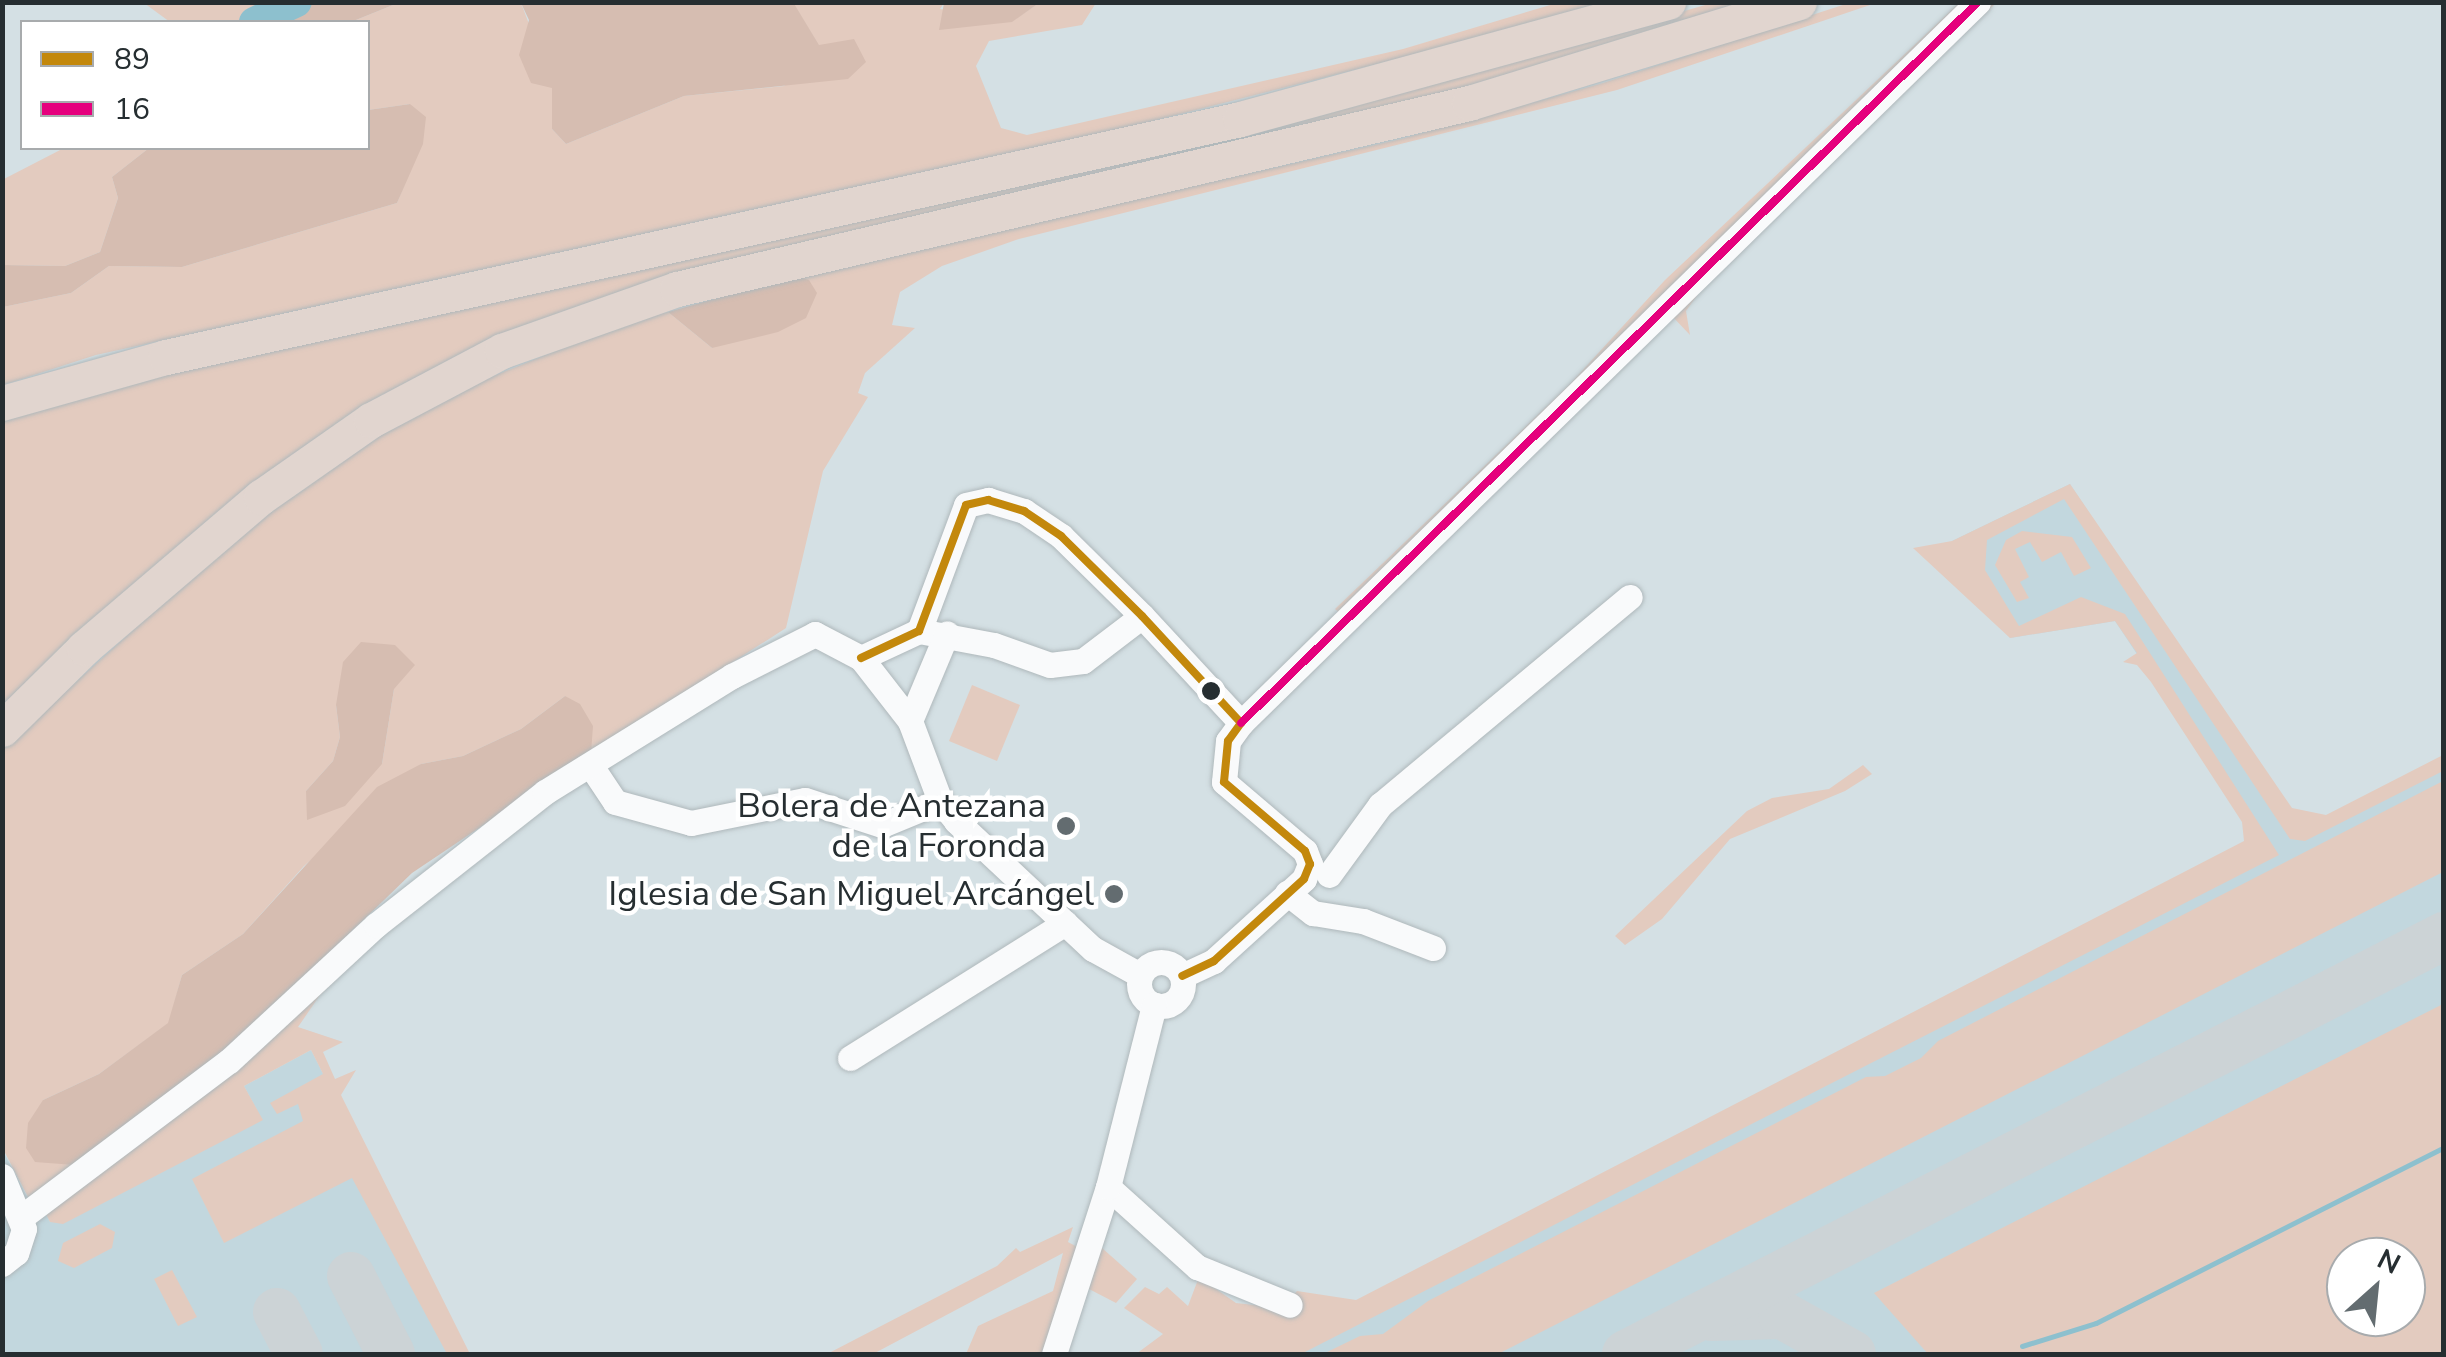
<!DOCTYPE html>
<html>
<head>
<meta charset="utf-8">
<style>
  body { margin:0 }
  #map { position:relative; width:2446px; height:1357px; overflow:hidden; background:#d4e0e4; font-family:"Nunito Sans",sans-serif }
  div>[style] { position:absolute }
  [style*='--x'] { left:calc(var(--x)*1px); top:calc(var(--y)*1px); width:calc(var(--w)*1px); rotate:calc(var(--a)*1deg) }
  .built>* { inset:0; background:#c2d7de }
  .green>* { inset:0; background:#e3cbbf }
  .forest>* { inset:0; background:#d6bdb1 }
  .stream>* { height:5px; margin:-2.5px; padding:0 2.5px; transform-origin:2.5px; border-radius:2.5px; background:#8dc0ce }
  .river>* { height:30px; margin:-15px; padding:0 15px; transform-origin:15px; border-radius:15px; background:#8dc0ce }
  .taxiway>* { height:48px; margin:-24px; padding:0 24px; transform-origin:24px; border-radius:24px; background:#ccd3d6 }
  .roads { filter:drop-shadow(0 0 2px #afb8bb) drop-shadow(0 0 2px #afb8bb) }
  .minor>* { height:25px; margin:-12.5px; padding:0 12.5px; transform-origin:12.5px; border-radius:12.5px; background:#f9fafb }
  .minor>.ring { margin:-12.5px; padding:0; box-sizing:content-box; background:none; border:25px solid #f9fafb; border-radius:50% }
  .highway>* { height:35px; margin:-17.5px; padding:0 17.5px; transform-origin:17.5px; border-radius:17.5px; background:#e1d5cf }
  .bus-1>* { height:8px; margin:-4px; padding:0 4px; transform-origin:4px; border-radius:4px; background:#c3880c }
  .bus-2>* { height:8px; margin:-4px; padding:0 4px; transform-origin:4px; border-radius:4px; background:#e5007d }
  .dots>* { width:28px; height:28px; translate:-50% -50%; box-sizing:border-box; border:5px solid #fff; border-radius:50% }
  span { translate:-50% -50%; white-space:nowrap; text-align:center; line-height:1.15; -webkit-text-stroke:9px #fff; paint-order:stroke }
  .poi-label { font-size:35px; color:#262e31 }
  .right { translate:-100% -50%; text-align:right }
  .frame { position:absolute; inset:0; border:5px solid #262e31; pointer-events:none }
  .legend { position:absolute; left:20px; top:20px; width:350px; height:130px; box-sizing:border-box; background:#fff; border:2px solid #a8abad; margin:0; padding:12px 18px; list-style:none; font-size:30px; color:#262e31 }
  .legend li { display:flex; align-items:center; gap:20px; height:50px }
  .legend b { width:50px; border:2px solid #a8abad }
  .north { position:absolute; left:2326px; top:1237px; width:100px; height:100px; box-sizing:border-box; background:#fff; border:2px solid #a8abad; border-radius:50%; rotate:27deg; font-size:28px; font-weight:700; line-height:40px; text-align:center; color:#262e31 }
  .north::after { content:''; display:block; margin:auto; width:35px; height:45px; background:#636c70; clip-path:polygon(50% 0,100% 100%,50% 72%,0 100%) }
</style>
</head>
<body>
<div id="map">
  <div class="built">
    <div style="clip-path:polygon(evenodd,2070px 484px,2302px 833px,2443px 761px,2443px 1354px,1280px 1354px,2267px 851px,2115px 621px,2010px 638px,1952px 541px,2070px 484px,2346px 1257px,2406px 1257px,2406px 1317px,2346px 1317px,2346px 1257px)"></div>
    <div style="clip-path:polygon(311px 1050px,465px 1354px,3px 1354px,2px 1149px,27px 1196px,39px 1200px,50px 1222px,172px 1138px,180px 1153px,257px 1110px,244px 1086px)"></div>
  </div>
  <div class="green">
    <div style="clip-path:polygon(185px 2px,275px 3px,234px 22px,170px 22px,144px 3px)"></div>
    <div style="clip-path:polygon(398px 3px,521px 3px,553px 87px,552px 129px,566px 144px,684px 96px,784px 86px,830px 47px,819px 46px,793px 3px,944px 3px,940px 9px,1011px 22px,1039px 3px,1096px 3px,1082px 25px,989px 41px,976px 66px,1001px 128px,1027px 135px,1403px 49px,1557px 3px,1618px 3px,1141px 124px,96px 355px,3px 385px,3px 307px,71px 293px,109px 266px,182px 267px,397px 203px,408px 176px,410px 104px,368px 110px,368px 22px,351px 22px)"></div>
    <div style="clip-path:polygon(1712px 3px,1763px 3px,1599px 52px,499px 339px,3px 713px,2px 416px,104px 385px,1595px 37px)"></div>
    <div style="clip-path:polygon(evenodd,1849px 3px,1876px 3px,1617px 90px,1019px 239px,942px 266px,900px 292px,892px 325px,915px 328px,865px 373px,858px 393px,868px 397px,823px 471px,786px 628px,591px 753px,565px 696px,521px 729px,463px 756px,421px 764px,304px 866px,243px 934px,182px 975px,169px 1023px,99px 1074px,43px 1100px,88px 1166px,39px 1200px,28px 1197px,3px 1149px,2px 749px,262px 513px,364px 444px,457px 391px,631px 320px,668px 312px,712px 348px,796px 276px,1401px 139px,1603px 83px,1849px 3px,394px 689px,382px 764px,306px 791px,333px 761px,340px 737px,336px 705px,394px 689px)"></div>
    <div style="clip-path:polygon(1959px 3px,1969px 3px,1341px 614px,1335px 609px,1570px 384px,1665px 280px)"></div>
    <div style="clip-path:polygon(1989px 3px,1996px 3px,1701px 290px,1686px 311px,1690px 335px,1671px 315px)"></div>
    <div style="clip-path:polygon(64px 148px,149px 148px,112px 177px,118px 198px,100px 252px,65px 266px,3px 265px,2px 180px)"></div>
    <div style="clip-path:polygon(2070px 484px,2292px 808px,2326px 815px,2443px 755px,2443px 771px,2305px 841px,2290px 839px,2064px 499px,1987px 540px,1985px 570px,2019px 626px,2081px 597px,2125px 614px,2279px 855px,1301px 1354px,1136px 1354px,1163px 1334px,1124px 1308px,1145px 1287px,1159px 1294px,1167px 1287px,1188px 1306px,1199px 1277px,1236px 1303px,1282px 1308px,1297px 1291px,1356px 1300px,2244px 841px,2242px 822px,2151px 682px,2137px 665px,2123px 662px,2137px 653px,2115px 621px,2010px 638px,1913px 548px,1952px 541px)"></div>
    <div style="clip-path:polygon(2022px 531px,2072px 537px,2091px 568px,2074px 576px,2061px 552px,2042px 562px,2030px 542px,2015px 549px,2029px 577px,2020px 582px,2029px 598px,2017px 602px,1995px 565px,2006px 540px)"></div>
    <div style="clip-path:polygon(972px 685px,1020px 705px,997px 761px,949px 741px)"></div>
    <div style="clip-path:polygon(1863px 765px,1872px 774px,1845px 791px,1730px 839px,1662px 919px,1625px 945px,1615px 936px,1747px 811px,1772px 798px,1829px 789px)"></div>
    <div style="clip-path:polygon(2443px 781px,2443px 872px,1498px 1354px,1323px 1354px,1360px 1336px,1383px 1334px,1428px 1301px,1866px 1077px,1885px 1076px,1921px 1058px,1938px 1041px)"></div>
    <div style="clip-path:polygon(491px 848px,374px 943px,320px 995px,298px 1027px,343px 1042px,323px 1052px,335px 1079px,356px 1070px,341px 1095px,470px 1354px,447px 1354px,352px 1178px,224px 1243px,192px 1179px,303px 1121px,298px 1104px,277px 1114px,270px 1103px,323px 1074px,311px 1050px,244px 1086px,263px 1120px,63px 1224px,50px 1222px,44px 1210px,372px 936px)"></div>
    <div style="clip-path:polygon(evenodd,2443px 1004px,2443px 1354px,1928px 1354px,1874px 1293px,2443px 1004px,2346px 1257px,2406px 1257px,2406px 1317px,2346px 1317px,2346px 1257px)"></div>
    <div style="clip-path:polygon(100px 1224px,115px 1232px,112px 1248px,74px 1268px,58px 1261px,63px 1243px)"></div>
    <div style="clip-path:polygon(1073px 1227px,1068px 1242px,1079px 1248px,1046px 1354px,966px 1354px,978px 1326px,1053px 1291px,1063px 1253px,873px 1354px,827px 1354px,997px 1266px,1016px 1248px,1020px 1252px)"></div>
    <div style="clip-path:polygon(1102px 1248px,1137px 1279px,1116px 1303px,1089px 1289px)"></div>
    <div style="clip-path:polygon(172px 1270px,197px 1317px,178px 1326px,154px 1279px)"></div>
  </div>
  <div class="forest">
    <div style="clip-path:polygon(793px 2px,819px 45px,854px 39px,866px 62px,848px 79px,684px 96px,566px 144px,552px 129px,552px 88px,531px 83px,519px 55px,529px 20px,521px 3px)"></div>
    <div style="clip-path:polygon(275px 3px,275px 2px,398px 3px,351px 22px,234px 22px)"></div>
    <div style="clip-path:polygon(944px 3px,944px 2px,1039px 3px,1012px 22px,939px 30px)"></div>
    <div style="clip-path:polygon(410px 104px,426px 117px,423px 144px,397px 203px,182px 267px,109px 266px,71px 293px,3px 307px,3px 265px,65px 266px,100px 252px,118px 198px,112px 177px,149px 148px,368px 148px,368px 110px)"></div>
    <div style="clip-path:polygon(796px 276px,809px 280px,817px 293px,806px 318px,778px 332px,712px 348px,668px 312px)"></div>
    <div style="clip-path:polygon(361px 642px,395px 645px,415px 665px,394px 689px,382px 764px,345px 806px,307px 820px,306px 791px,333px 761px,340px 737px,336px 705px,343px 662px)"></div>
    <div style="clip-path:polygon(565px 696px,580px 704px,593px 726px,591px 753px,412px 873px,231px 1048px,88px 1166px,35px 1162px,26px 1148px,28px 1123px,43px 1100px,99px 1074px,168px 1023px,182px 975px,243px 934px,377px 787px,421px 764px,463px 756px,521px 729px)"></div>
  </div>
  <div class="stream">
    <div style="--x:2022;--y:1346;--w:77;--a:-17.3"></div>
    <div style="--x:2096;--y:1323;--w:390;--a:-26.8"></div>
  </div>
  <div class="river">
    <div style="--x:254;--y:22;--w:47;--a:-24.9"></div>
  </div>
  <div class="taxiway">
    <div style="--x:351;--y:1276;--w:88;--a:62.9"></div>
    <div style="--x:277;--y:1312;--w:47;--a:62.4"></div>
    <div style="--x:1712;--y:1317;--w:70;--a:-1.6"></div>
    <div style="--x:1782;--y:1315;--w:80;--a:29.1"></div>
    <div style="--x:1626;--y:1354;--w:919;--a:-27.07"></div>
  </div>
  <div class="roads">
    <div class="minor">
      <div style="--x:919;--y:631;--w:76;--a:10.6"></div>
      <div style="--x:994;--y:645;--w:59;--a:19.7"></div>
      <div style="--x:1050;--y:665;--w:33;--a:-7"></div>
      <div style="--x:1083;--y:661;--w:74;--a:-37.3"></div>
      <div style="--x:861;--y:658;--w:64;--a:-25"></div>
      <div style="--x:919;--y:631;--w:134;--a:-69.5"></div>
      <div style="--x:966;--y:505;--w:23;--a:-13"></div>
      <div style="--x:988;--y:500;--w:38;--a:17"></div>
      <div style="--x:1024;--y:511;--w:45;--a:34"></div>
      <div style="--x:1061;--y:536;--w:114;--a:44.6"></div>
      <div style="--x:1142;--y:616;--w:146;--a:47.2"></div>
      <div style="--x:1241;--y:723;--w:22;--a:126"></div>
      <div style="--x:1228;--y:741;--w:41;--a:95.6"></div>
      <div style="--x:1224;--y:782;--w:106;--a:40.4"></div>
      <div style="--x:1305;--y:851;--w:14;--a:69"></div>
      <div style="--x:1310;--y:864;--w:16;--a:112"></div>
      <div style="--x:1304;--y:879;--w:122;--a:137.7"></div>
      <div style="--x:1214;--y:961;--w:35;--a:155"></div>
      <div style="--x:910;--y:721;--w:95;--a:-67.2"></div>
      <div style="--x:1241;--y:723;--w:1031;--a:-44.37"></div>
      <div style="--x:591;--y:766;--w:43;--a:56.3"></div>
      <div style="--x:615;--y:802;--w:79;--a:15.4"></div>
      <div style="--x:691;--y:823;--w:116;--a:-11.4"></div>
      <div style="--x:805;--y:800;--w:81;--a:18"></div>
      <div style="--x:882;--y:825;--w:63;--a:-22.5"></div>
      <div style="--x:1329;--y:875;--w:87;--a:-53.9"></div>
      <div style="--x:1380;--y:805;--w:325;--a:-39.8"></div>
      <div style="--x:1287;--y:893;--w:33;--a:38"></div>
      <div style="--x:1313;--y:913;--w:51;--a:9.1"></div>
      <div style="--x:1363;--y:921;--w:75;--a:21.1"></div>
      <div class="ring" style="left:1139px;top:962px;width:19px;height:19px"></div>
      <div style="--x:850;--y:1058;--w:254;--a:-32.1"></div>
      <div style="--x:2;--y:1176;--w:57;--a:67.5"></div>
      <div style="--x:24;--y:1229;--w:25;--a:108"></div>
      <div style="--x:16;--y:1253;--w:18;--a:142"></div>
      <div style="--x:1108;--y:1187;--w:120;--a:42"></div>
      <div style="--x:1197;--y:1267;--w:100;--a:22.2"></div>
      <div style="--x:23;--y:1216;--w:258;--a:-37"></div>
      <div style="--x:229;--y:1061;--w:200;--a:-42.8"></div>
      <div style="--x:376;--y:925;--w:215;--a:-38.2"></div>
      <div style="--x:545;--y:792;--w:220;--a:-31.8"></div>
      <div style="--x:732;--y:676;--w:93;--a:-26.8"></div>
      <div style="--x:815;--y:634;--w:52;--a:27.6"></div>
      <div style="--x:861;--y:658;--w:80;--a:52.1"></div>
      <div style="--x:910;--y:721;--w:85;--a:69.4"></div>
      <div style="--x:940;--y:801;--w:26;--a:51"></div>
      <div style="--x:956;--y:821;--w:187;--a:43.1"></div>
      <div style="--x:1093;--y:949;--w:54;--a:29"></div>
      <div style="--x:1054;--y:1354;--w:176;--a:-72.1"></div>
      <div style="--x:1108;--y:1187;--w:188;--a:-75.8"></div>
    </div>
    <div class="highway">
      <div style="--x:2;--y:403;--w:170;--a:-15.7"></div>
      <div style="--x:166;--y:357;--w:1100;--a:-12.49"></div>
      <div style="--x:1240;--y:119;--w:444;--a:-15.3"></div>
      <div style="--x:2;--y:729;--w:115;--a:-44.6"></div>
      <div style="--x:84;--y:648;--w:233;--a:-40.5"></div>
      <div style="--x:261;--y:497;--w:134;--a:-35"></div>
      <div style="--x:371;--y:420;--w:148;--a:-27.8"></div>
      <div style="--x:502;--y:351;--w:186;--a:-19.5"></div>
      <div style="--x:677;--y:289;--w:814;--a:-13.22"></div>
      <div style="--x:1469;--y:103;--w:345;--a:-17"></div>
    </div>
  </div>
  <div class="bus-1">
    <div style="--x:861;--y:658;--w:64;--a:-25"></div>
    <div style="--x:919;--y:631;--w:134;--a:-69.5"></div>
    <div style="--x:966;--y:505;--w:23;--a:-13"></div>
    <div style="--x:988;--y:500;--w:38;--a:17"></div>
    <div style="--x:1024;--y:511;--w:45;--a:34"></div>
    <div style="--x:1061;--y:536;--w:114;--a:44.6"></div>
    <div style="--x:1142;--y:616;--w:146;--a:47.2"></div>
    <div style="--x:1241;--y:723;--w:22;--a:126"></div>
    <div style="--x:1228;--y:741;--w:41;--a:95.6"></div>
    <div style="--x:1224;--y:782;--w:106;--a:40.4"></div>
    <div style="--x:1305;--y:851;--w:14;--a:69"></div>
    <div style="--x:1310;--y:864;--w:16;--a:112"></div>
    <div style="--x:1304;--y:879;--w:122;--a:137.7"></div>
    <div style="--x:1214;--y:961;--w:35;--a:155"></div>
  </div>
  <div class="bus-2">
    <div style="--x:1241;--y:723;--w:1031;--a:-44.37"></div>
  </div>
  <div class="dots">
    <div style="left:1211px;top:691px;background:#262e31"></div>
    <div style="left:1066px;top:826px;background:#636c70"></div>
    <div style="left:1114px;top:894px;background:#636c70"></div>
  </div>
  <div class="poi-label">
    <span class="right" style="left:1046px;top:826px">Bolera de Antezana<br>de la Foronda</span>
    <span class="right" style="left:1094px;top:894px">Iglesia de San Miguel Arcángel</span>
  </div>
  <div class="frame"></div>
  <ul class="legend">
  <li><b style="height:12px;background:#c3880c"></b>89</li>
  <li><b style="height:12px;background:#e5007d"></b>16</li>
  </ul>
  <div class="north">N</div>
</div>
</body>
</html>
